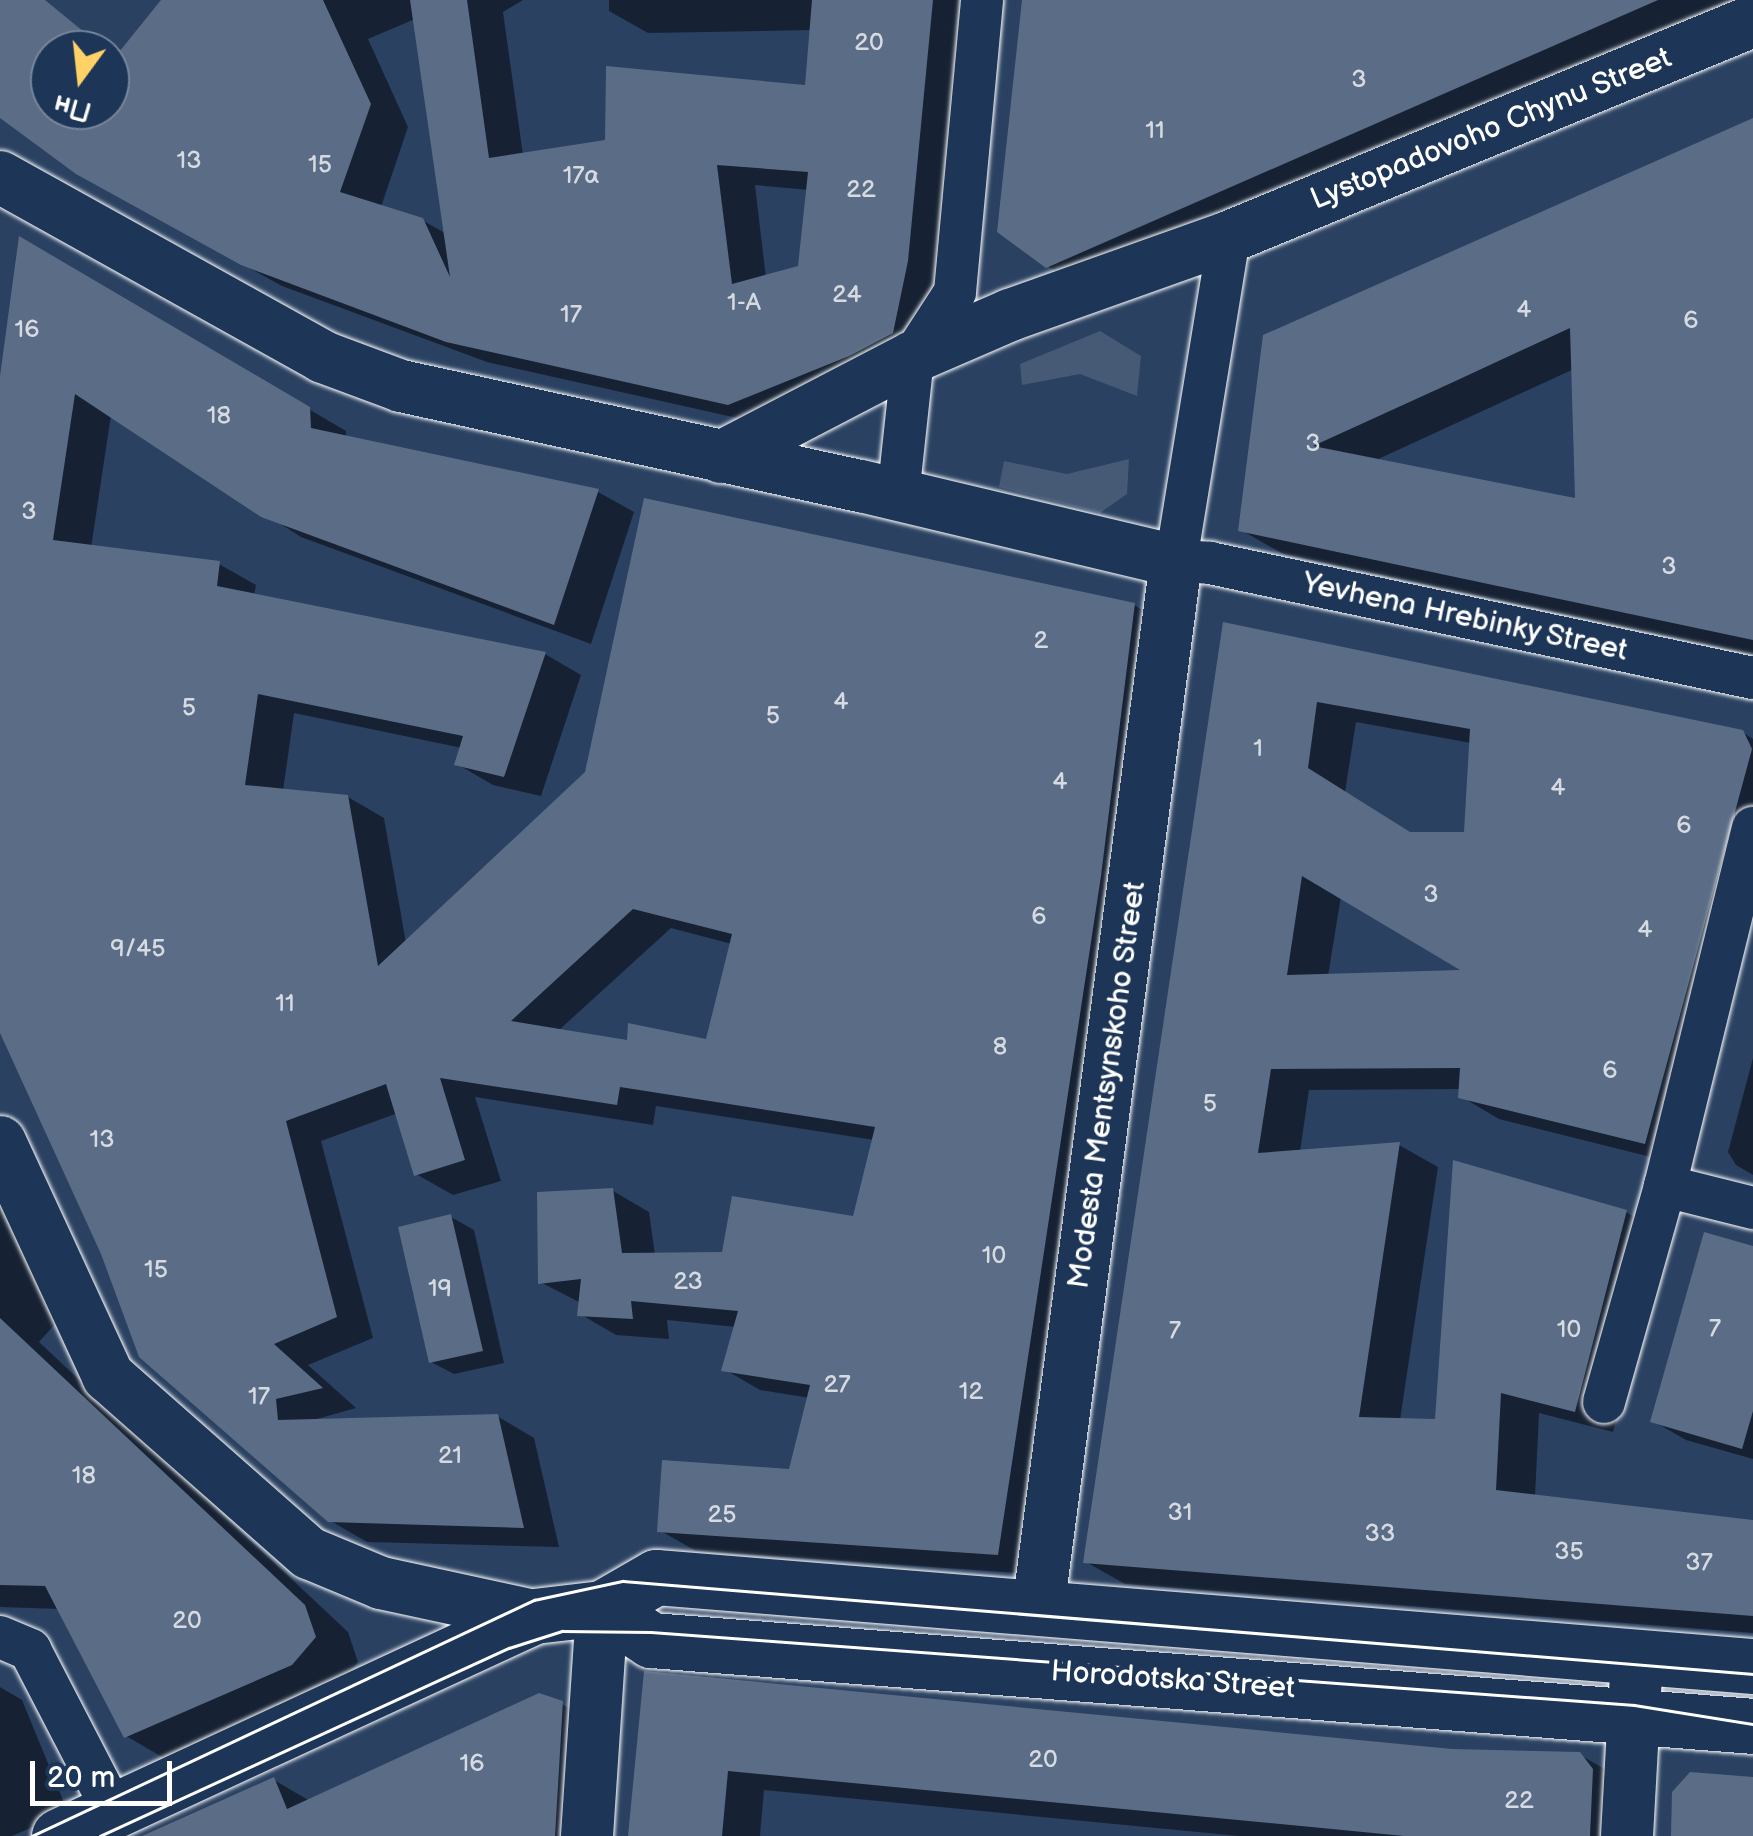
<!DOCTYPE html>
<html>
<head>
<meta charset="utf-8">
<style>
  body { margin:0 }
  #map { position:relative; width:1753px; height:1836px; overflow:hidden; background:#2a4161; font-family:"Balsamiq Sans",sans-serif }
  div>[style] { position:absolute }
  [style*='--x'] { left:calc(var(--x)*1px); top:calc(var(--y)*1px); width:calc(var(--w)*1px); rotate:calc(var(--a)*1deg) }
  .green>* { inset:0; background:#465975 }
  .shadow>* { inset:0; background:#0007 }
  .building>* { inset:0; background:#5b6c86 }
  .roads { filter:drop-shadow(0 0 2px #fff) drop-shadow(0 0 2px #fff) }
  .minor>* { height:42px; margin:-21px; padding:0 21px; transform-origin:21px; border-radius:21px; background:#1d3557 }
  .tertiary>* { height:52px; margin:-26px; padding:0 26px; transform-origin:26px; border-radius:26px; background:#1d3557 }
  .primary>* { height:55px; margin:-27.5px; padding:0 27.5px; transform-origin:27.5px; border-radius:27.5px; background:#1d3557 }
  .tram>* { height:2.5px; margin:-1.25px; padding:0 1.25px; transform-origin:1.25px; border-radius:1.25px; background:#fff }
  span { translate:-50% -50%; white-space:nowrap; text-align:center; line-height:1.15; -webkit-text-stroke:10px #1d3557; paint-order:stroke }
  .number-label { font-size:25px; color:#d6dae1 }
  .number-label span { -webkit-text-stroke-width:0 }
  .street-label { font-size:30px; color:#fff }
  .north { position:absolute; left:30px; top:30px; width:100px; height:100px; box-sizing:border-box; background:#1d3557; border:2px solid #77869a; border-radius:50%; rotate:195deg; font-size:28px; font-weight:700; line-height:40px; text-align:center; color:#fff }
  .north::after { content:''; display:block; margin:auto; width:35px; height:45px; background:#ffd166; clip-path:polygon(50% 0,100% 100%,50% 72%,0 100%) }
  .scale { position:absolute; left:30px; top:1761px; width:142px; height:45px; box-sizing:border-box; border:5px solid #fff; border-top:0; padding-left:12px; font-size:30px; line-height:35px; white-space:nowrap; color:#fff; -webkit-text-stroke:8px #1d3557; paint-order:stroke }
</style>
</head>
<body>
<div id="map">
  <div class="green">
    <div style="clip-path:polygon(1100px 331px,1141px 356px,1137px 396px,1080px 374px,1022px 385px,1020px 364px)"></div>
    <div style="clip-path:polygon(1129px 459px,1127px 494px,1100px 513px,999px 487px,1004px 461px,1067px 474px)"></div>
  </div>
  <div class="shadow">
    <div style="clip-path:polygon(evenodd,0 0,37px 0,108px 50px,50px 50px,50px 110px,110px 110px,110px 52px,118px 57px,164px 0,523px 0,503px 12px,523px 155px,607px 142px,808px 88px,812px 30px,648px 33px,609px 11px,609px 0,973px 0,931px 355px,768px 425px,487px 362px,282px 286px,109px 190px,0 116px,0 0,415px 19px,450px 236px,422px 220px,381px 207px,408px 127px,368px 39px,415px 19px,0 0,755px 185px,809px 190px,800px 268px,766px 278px,755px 185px)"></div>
    <div style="clip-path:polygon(1025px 0,1752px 0,1089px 290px,1047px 266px)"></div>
    <div style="clip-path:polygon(evenodd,1753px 123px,1753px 655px,1283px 554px,1241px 530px,1265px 336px,1753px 123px,1574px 369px,1578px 501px,1374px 461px,1574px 369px)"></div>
    <div style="clip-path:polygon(evenodd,21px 240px,346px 431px,346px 438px,598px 492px,634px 512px,591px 644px,301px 537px,111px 415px,91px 548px,219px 564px,256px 585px,254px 596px,545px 654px,581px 675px,541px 796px,493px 785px,457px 764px,462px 748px,294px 713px,283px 791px,348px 797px,384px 818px,406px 943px,1134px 605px,1170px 626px,1034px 1574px,696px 1551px,659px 1530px,791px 1471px,810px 1398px,760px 1390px,724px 1369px,736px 1327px,667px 1320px,669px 1339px,616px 1335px,580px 1314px,581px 1303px,540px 1282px,613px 1191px,649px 1212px,655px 1255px,724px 1255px,855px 1219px,874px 1140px,656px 1106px,653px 1125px,475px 1097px,501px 1181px,453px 1195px,416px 1174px,398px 1113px,321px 1141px,373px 1338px,308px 1365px,356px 1408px,310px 1421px,497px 1416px,534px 1438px,559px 1547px,367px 1542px,329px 1520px,103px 1253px,0 1027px,0 395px,21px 240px,671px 928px,732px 944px,708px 1042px,629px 1042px,558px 1031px,671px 928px)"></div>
    <div style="clip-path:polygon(evenodd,1225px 625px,1742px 732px,1753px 739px,1753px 908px,1683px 1165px,1499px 1119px,1460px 1096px,1461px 1089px,1309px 1090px,1300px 1152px,1399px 1145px,1438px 1167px,1400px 1420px,1438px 1421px,1456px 1163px,1626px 1212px,1665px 1234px,1613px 1432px,1539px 1413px,1535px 1497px,1753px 1522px,1753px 1633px,1125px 1584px,1086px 1562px,1225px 625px,1356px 722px,1471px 743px,1466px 834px,1413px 835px,1345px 792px,1356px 722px,1225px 625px,1341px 896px,1469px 973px,1328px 976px,1341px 896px)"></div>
    <div style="clip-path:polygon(1753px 1058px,1753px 1175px,1736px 1165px,1728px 1152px)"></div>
    <div style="clip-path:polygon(0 1181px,65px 1313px,39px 1342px,348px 1632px,358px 1662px,336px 1689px,169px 1761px,126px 1736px,60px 1609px,0 1607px)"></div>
    <div style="clip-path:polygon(451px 1217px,474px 1230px,504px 1363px,454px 1374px,431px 1362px)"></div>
    <div style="clip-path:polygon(1753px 1249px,1753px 1459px,1686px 1440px,1653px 1421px)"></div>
    <div style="clip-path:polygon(646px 1674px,1451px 1751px,1580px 1755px,1617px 1776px,1627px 1836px,1239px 1836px,764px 1790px,760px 1836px,631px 1836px)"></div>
    <div style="clip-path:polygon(0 1687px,22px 1700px,68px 1812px,12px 1836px,0 1836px)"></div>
    <div style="clip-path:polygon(562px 1704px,599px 1725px,592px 1836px,148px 1836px,274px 1780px,310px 1801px)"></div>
  </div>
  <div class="building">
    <div style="clip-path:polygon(evenodd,0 0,45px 0,106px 50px,50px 50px,50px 110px,110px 110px,110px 53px,115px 57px,161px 0,323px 0,371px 104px,340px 192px,423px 218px,450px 277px,410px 0,467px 0,489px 158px,605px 140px,606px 66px,805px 85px,812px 0,933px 0,908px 261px,893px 333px,849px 356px,728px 405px,446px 342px,241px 265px,76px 174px,0 118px,0 0,717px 165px,808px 172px,798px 266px,732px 284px,717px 165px)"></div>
    <div style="clip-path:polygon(1022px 0,1658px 0,1046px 268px,997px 232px)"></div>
    <div style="clip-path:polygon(evenodd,1753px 118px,1753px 640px,1238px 531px,1263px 335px,1753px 118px,1570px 328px,1575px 498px,1313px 446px,1449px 384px,1570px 328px)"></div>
    <div style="clip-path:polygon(evenodd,19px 236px,310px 407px,311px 428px,599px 489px,554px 625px,261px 517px,75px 394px,53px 540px,220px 561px,217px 586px,546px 652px,504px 777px,454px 765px,463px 736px,258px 694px,245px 785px,348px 795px,378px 966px,585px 772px,644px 498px,1135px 603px,1101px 876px,998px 1555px,657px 1532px,662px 1460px,789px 1469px,810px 1385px,721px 1371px,738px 1311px,631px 1301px,633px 1319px,577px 1316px,581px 1279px,538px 1284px,537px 1192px,613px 1188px,622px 1253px,722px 1252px,732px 1196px,853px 1216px,875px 1127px,620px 1087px,617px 1105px,440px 1078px,465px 1160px,414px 1176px,386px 1084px,286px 1121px,337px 1317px,274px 1344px,323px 1388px,276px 1399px,278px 1420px,498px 1414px,524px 1528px,328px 1522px,139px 1357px,101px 1254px,0 1033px,0 376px,19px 236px,633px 909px,732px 934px,706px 1039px,628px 1023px,627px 1040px,511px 1021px,633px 909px)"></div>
    <div style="clip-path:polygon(evenodd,1223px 622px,1743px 730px,1752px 749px,1645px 1144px,1458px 1098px,1460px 1068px,1271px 1069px,1258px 1153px,1400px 1142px,1359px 1417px,1435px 1419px,1453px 1160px,1627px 1210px,1575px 1412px,1501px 1393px,1496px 1490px,1753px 1520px,1753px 1616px,1083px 1563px,1223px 622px,1317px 702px,1470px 729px,1464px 832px,1410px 832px,1308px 768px,1317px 702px,1223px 622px,1302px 876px,1460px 970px,1287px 975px,1302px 876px)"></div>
    <div style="clip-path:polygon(451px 1214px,483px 1351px,429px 1363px,398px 1227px)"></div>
    <div style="clip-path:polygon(1704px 1232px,1753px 1246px,1753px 1411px,1742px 1449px,1650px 1422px)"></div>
    <div style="clip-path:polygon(0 1318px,305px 1605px,316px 1637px,292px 1665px,124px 1738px,45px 1586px,0 1585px)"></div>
    <div style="clip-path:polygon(644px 1671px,1452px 1749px,1580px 1752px,1593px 1769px,1590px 1836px,1404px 1836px,728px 1771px,722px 1836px,628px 1836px)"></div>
    <div style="clip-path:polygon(539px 1693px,563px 1701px,555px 1836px,142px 1836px,274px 1777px,287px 1809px)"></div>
    <div style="clip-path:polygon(1690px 1772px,1753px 1777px,1753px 1836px,1671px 1836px,1672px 1792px)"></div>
  </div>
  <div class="roads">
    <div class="minor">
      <div style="--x:1229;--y:237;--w:328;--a:99.3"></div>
      <div style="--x:1176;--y:561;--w:34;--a:3"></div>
      <div style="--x:1210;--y:563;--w:555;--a:11.96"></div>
      <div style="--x:898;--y:496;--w:140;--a:-83.8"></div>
      <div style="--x:913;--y:357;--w:77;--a:-57.1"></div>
      <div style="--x:955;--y:292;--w:293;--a:-84.7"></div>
      <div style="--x:1665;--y:1186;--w:91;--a:14"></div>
      <div style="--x:1604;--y:1402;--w:224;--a:-74.2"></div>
      <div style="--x:1665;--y:1186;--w:369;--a:-76.2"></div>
      <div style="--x:0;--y:1637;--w:33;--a:23"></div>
      <div style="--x:30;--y:1650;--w:180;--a:62.6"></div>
    </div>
    <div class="tertiary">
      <div style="--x:0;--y:177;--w:370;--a:29.1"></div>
      <div style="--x:323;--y:357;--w:83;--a:20.4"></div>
      <div style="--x:401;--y:386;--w:471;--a:12.3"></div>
      <div style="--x:861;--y:486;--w:324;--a:13.4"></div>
      <div style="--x:1176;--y:561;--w:1057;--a:97.5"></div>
      <div style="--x:721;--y:457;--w:216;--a:-27.5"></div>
      <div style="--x:913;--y:357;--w:106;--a:-23.4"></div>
      <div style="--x:1010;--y:315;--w:232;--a:-19.6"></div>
      <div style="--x:1229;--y:237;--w:567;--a:-22.4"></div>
      <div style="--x:0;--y:1142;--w:258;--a:65.2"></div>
      <div style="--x:108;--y:1376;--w:268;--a:41.4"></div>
      <div style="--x:309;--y:1553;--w:78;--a:22.6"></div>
      <div style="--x:381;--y:1583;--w:157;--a:12.2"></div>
      <div style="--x:587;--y:1836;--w:228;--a:-86.2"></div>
      <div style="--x:1627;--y:1836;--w:179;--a:-86.8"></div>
    </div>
    <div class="primary">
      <div style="--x:602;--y:1608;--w:59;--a:33.1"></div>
      <div style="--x:651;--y:1640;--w:1105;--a:4.46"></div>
      <div style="--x:59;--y:1836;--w:523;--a:-24.85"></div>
      <div style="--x:534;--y:1616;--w:68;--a:-6.7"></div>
      <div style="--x:602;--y:1608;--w:62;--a:-29.9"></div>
      <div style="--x:656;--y:1577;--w:1101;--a:4.64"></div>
    </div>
  </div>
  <div class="tram">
    <div style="--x:32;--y:1836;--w:555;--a:-25.18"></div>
    <div style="--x:534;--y:1600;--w:91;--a:-12.1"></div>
    <div style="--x:623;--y:1581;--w:1134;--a:4.7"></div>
    <div style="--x:100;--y:1836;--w:450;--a:-24.7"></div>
    <div style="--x:509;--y:1648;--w:56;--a:-17.8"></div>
    <div style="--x:562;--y:1631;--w:89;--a:0.6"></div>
    <div style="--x:651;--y:1632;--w:986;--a:4.25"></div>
    <div style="--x:1634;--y:1705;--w:121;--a:9.1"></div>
  </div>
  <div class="number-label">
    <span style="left:869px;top:43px">20</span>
    <span style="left:1359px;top:80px">3</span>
    <span style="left:1155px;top:131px">11</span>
    <span style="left:189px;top:161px">13</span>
    <span style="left:320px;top:165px">15</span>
    <span style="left:581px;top:176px">17а</span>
    <span style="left:861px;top:190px">22</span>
    <span style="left:847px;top:295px">24</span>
    <span style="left:744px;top:303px">1-А</span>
    <span style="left:1524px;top:310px">4</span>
    <span style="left:571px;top:315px">17</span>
    <span style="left:1691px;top:321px">6</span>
    <span style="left:27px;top:330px">16</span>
    <span style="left:219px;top:416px">18</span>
    <span style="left:1313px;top:444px">3</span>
    <span style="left:29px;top:512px">3</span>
    <span style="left:1669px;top:567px">3</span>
    <span style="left:1041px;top:641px">2</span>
    <span style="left:841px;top:702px">4</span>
    <span style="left:189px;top:708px">5</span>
    <span style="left:773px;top:716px">5</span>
    <span style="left:1258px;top:749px">1</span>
    <span style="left:1060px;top:782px">4</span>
    <span style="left:1558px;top:788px">4</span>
    <span style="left:1684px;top:826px">6</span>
    <span style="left:1431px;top:895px">3</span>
    <span style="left:1039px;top:917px">6</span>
    <span style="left:1645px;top:930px">4</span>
    <span style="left:138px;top:949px">9/45</span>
    <span style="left:285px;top:1004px">11</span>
    <span style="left:1000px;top:1047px">8</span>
    <span style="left:1610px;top:1071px">6</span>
    <span style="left:1210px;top:1104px">5</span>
    <span style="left:102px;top:1140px">13</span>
    <span style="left:994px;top:1256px">10</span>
    <span style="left:156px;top:1270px">15</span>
    <span style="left:688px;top:1282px">23</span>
    <span style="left:440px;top:1289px">19</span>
    <span style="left:1715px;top:1329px">7</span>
    <span style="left:1569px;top:1330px">10</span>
    <span style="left:1175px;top:1331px">7</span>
    <span style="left:837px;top:1385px">27</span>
    <span style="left:971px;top:1392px">12</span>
    <span style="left:259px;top:1397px">17</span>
    <span style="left:450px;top:1456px">21</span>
    <span style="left:84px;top:1476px">18</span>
    <span style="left:1180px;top:1513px">31</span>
    <span style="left:722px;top:1515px">25</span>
    <span style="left:1380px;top:1534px">33</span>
    <span style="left:1569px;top:1552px">35</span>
    <span style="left:1699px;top:1563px">37</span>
    <span style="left:187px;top:1621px">20</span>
    <span style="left:1043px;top:1760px">20</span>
    <span style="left:472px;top:1764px">16</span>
    <span style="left:1519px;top:1801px">22</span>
  </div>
  <div class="street-label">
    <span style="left:1491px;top:129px;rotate:-22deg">Lystopadovoho Chynu Street</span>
    <span style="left:1465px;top:617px;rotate:12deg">Yevhena Hrebinky Street</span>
    <span style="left:1107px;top:1085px;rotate:-82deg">Modesta Mentsynskoho Street</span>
    <span style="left:1173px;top:1680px;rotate:4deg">Horodotska Street</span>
  </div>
  <div class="north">Пн</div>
  <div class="scale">20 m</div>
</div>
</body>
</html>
